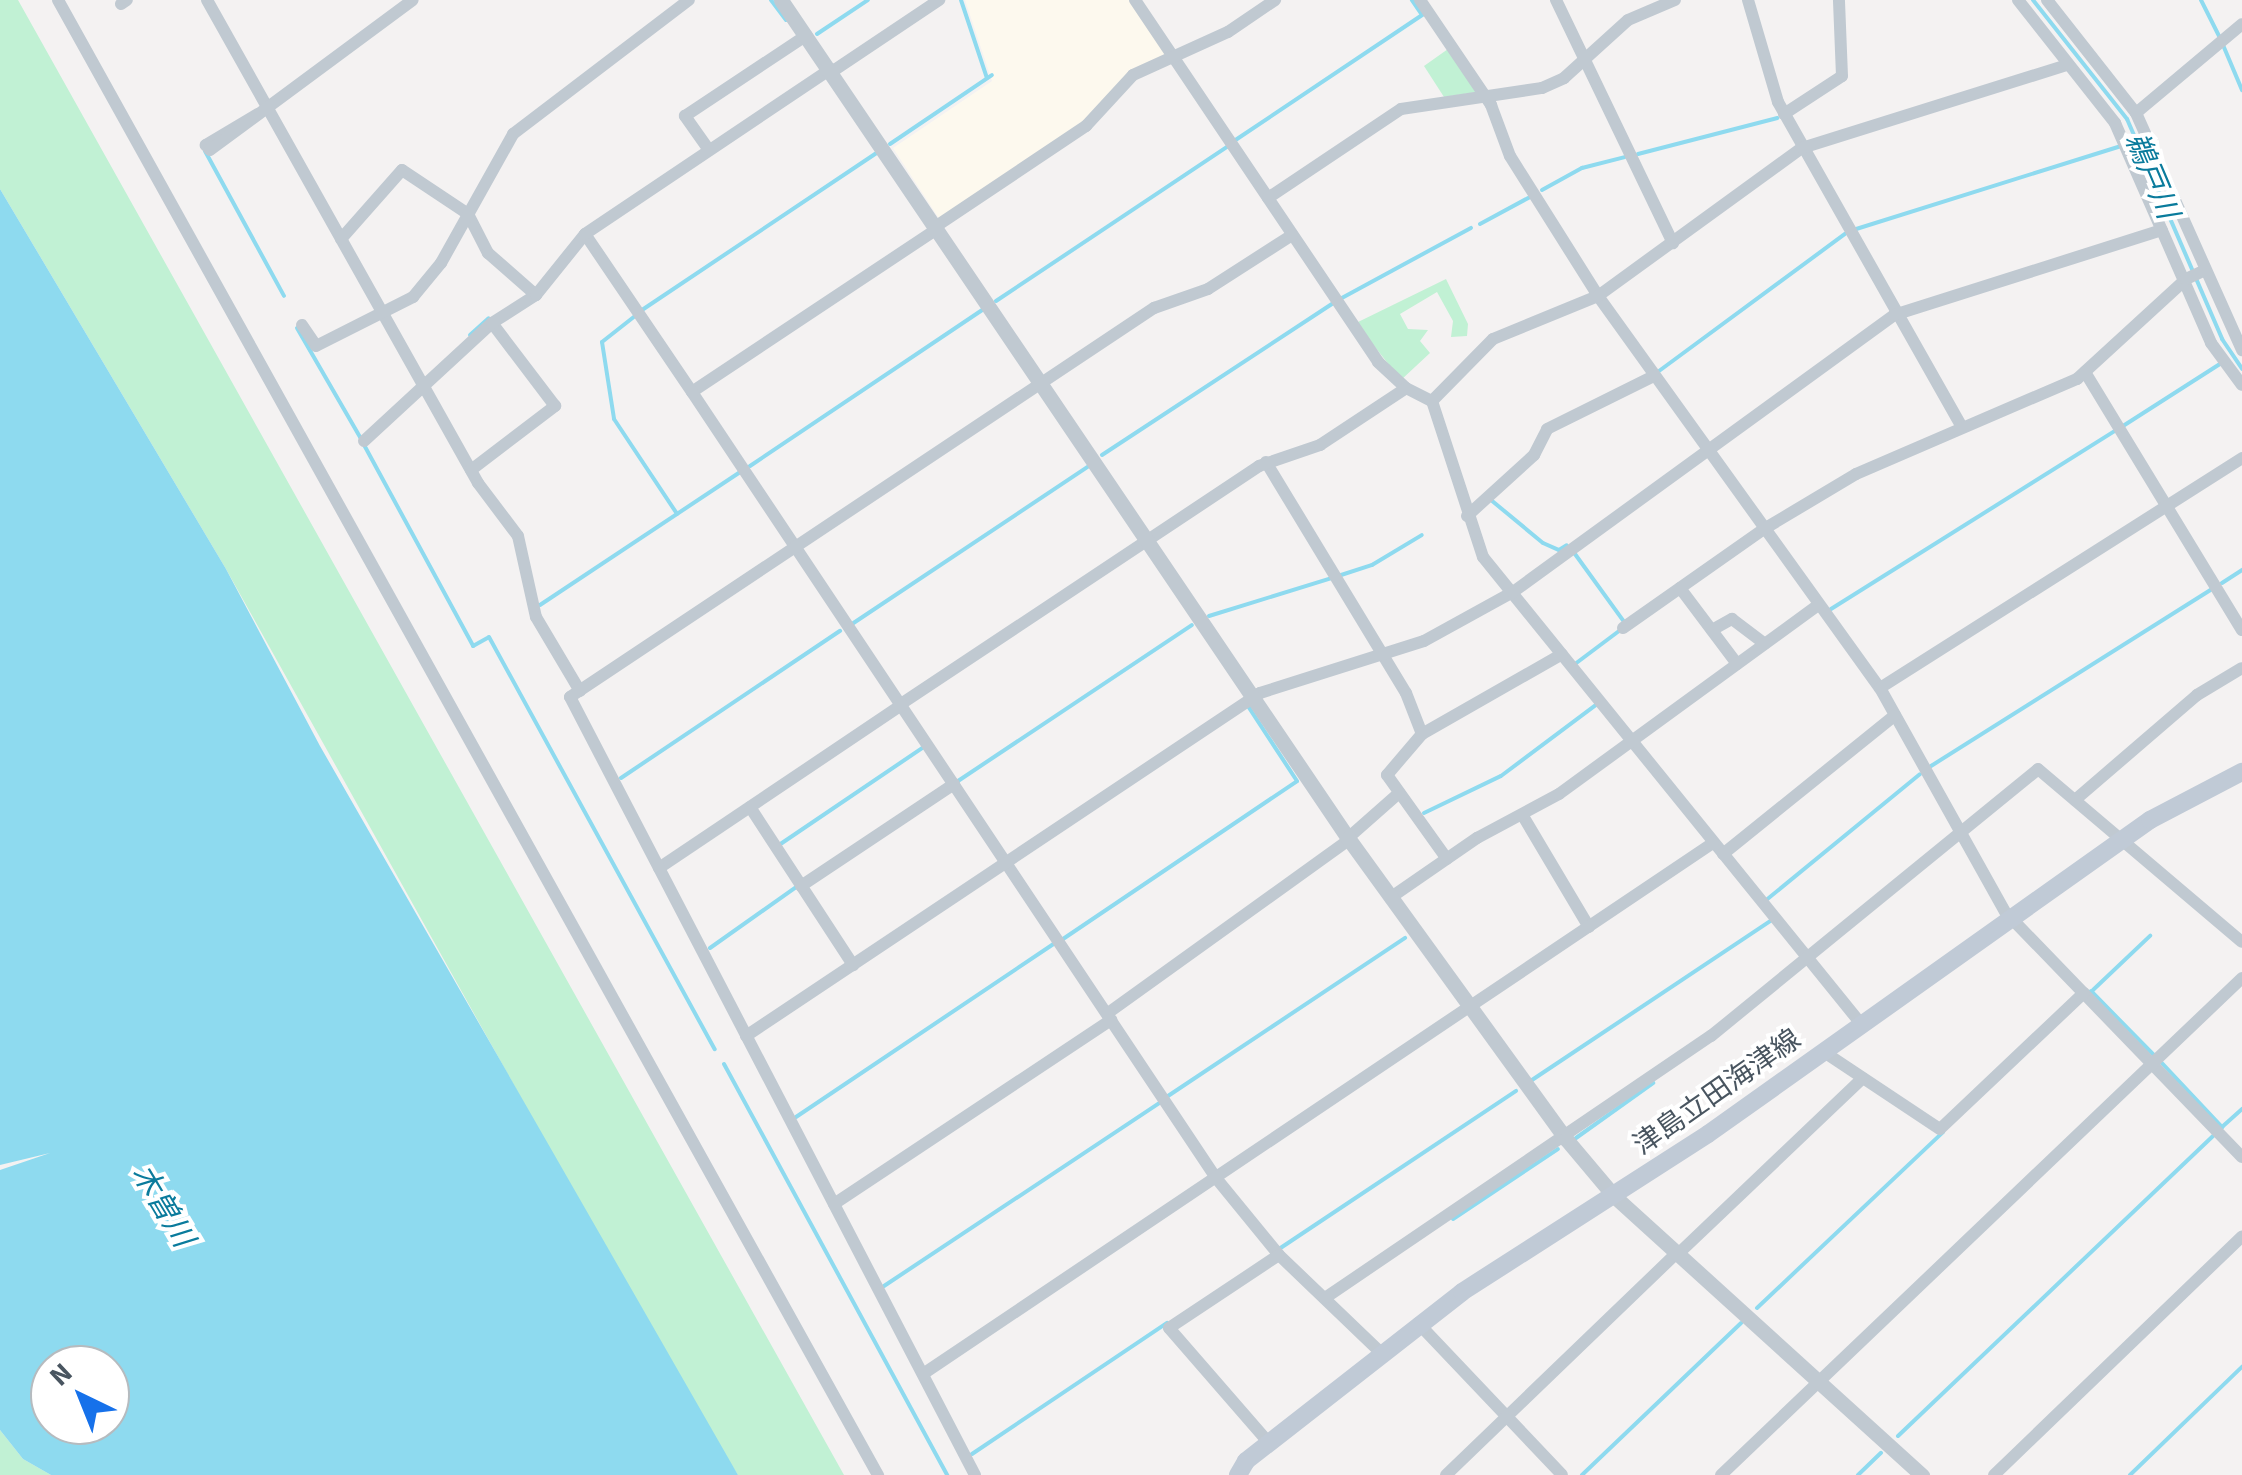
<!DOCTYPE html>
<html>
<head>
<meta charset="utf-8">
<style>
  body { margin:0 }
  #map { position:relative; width:2242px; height:1475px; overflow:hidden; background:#f4f2f2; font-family:"Source Sans 3","Noto Sans JP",sans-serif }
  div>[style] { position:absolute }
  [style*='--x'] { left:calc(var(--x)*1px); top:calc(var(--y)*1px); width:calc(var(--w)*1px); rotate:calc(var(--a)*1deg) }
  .commercial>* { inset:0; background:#fdf9ee }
  .green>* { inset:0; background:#c1f1d4 }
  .water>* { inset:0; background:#8edaef }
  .stream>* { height:4px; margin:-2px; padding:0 2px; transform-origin:2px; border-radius:2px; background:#8edaef }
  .minor>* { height:12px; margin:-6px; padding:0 6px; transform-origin:6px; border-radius:6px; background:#c0c9d1 }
  .tertiary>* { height:15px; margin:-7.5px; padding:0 7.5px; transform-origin:7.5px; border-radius:7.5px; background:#c0c9d1 }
  .secondary>* { height:18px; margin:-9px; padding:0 9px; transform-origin:9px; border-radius:9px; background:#c0cad6 }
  span { translate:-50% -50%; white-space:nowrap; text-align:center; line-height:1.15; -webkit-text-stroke:8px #fff; paint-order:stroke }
  .street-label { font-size:28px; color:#495560 }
  .water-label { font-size:30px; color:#0a7b9c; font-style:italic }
  .north { position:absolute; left:30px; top:1345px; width:100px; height:100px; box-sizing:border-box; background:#fff; border:2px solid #b6bbbf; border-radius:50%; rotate:317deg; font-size:28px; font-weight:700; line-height:40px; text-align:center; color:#495560 }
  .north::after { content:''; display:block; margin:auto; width:35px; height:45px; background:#1671ea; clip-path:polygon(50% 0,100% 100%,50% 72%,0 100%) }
</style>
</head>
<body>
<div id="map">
  <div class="commercial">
    <div style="clip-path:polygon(965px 0,1131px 0,1167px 55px,1101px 109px,940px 220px,893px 148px,992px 81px)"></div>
  </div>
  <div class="green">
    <div style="clip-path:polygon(0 0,18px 0,844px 1475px,738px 1475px,689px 1399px,226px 569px,0 189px)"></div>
    <div style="clip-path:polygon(1448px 49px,1477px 92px,1444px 97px,1424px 66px)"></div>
    <div style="clip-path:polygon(1446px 279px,1468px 324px,1467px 336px,1451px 337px,1453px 321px,1437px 292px,1400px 314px,1408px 329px,1428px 330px,1420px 341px,1430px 353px,1401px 380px,1356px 323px)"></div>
    <div style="clip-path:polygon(0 1430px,23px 1459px,51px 1475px,0 1475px)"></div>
  </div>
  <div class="water">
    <div style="clip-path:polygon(evenodd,0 189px,226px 569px,320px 746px,738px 1475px,51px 1475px,23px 1459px,0 1430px,0 1170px,50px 1153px,0 1165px,0 189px,110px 1365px,110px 1425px,50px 1425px,50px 1365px,110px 1365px)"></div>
  </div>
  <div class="stream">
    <div style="--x:771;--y:0;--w:25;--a:53"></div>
    <div style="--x:961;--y:0;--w:82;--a:71.6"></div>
    <div style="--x:2033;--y:0;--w:152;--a:51.7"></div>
    <div style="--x:2127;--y:119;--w:240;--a:66.6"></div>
    <div style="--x:2222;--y:339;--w:36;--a:56"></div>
    <div style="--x:2201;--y:0;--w:40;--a:63.4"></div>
    <div style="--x:817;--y:34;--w:61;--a:-33.7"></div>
    <div style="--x:2223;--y:45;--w:49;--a:67.1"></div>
    <div style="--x:1234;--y:141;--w:226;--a:-33.8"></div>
    <div style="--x:1422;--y:15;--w:18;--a:-124"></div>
    <div style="--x:890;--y:144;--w:123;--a:-34.1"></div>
    <div style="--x:205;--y:151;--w:165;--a:61.4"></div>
    <div style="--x:1638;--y:154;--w:144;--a:-14.5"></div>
    <div style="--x:1542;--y:190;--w:46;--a:-28.8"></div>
    <div style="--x:1582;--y:168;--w:44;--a:-14.3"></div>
    <div style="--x:1480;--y:224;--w:57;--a:-28.4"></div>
    <div style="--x:1853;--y:230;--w:281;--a:-17.4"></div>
    <div style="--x:1340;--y:299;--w:149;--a:-28.5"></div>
    <div style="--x:996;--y:301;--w:279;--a:-33.7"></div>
    <div style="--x:642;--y:310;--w:284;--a:-33.8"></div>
    <div style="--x:635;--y:316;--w:42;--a:141.8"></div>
    <div style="--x:602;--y:342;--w:78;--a:81.1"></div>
    <div style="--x:614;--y:419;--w:114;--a:56.4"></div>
    <div style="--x:297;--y:328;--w:128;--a:60"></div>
    <div style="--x:470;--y:335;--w:25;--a:-42"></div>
    <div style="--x:1659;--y:371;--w:231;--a:-36.4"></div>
    <div style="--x:2123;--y:426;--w:115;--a:-32.6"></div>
    <div style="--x:363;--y:443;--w:231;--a:61.5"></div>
    <div style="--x:473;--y:646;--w:18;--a:-29"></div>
    <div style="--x:489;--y:637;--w:470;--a:61.3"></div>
    <div style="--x:1102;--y:455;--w:275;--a:-33.3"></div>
    <div style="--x:750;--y:466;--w:282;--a:-33.9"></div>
    <div style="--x:1491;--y:500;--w:67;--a:39.6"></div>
    <div style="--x:1543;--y:543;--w:17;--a:24"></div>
    <div style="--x:1559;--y:550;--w:9;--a:-32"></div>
    <div style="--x:1575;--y:554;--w:85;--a:54.1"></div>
    <div style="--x:1338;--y:576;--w:36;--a:-18"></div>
    <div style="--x:1372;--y:565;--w:58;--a:-31"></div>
    <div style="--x:2222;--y:583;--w:24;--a:-33"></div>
    <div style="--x:540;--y:605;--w:239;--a:-33.6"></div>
    <div style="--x:1831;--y:609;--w:337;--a:-32.1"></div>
    <div style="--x:1209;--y:616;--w:129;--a:-17.2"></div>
    <div style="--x:852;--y:624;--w:285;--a:-33.7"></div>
    <div style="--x:1575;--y:664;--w:55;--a:-36.9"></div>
    <div style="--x:1931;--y:766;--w:334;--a:-32.2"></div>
    <div style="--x:621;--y:778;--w:264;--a:-33.9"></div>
    <div style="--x:958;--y:781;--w:281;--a:-33.7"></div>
    <div style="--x:1424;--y:813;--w:85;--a:-25.7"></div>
    <div style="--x:1501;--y:776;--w:119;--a:-36.8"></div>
    <div style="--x:779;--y:845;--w:175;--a:-34.1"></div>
    <div style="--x:1765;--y:901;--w:200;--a:-39.3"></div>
    <div style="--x:1063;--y:939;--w:282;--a:-34"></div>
    <div style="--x:1297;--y:781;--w:90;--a:-123.2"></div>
    <div style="--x:710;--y:948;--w:105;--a:-35.3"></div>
    <div style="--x:2093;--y:990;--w:79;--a:-43.5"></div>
    <div style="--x:2091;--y:991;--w:90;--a:45.5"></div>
    <div style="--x:2160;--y:1061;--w:91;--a:46.8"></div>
    <div style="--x:2222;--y:1127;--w:27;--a:-42"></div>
    <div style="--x:724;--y:1064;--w:468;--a:61.5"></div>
    <div style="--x:1532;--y:1080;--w:288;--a:-33.7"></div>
    <div style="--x:1168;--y:1096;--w:285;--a:-33.7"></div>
    <div style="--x:796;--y:1117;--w:312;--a:-33.9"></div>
    <div style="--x:1576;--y:1138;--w:95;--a:-35.5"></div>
    <div style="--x:1453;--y:1219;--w:126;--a:-33.7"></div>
    <div style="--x:1279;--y:1249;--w:285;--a:-33.7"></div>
    <div style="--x:884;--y:1286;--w:334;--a:-33.6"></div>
    <div style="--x:1757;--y:1308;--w:256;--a:-43.4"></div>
    <div style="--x:1898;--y:1436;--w:435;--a:-43.6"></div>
    <div style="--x:972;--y:1454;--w:235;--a:-33.9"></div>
    <div style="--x:1582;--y:1475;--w:220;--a:-43.7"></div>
    <div style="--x:1858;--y:1475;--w:32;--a:-44"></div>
    <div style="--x:2130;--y:1475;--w:156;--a:-44"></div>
  </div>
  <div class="minor">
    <div style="--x:58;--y:0;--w:1688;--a:60.93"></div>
    <div style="--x:207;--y:0;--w:554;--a:60.7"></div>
    <div style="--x:478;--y:483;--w:66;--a:53"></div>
    <div style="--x:518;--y:536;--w:83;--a:77.5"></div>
    <div style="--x:536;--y:617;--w:86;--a:59.3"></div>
    <div style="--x:1135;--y:0;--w:436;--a:56.1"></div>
    <div style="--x:1378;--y:362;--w:38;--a:43"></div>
    <div style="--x:1406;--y:388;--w:29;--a:27"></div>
    <div style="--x:1432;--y:401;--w:164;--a:71.9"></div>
    <div style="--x:1483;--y:557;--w:602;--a:51"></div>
    <div style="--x:1420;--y:0;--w:127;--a:55.9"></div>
    <div style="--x:1491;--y:105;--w:54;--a:69.6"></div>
    <div style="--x:1510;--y:156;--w:165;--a:57.8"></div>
    <div style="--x:1598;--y:296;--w:483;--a:54.3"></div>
    <div style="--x:1880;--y:688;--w:267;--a:60.8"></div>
    <div style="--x:1556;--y:0;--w:270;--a:64.3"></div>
    <div style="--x:1748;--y:0;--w:106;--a:73.6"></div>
    <div style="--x:1778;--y:102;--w:372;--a:60.5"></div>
    <div style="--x:2018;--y:0;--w:157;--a:51.7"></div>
    <div style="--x:2115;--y:123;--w:240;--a:66.4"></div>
    <div style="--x:2211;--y:343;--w:52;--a:53.6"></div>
    <div style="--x:2047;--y:0;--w:144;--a:51.8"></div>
    <div style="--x:2136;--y:113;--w:260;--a:65.9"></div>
    <div style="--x:121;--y:4;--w:7;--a:-34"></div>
    <div style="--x:833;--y:71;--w:128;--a:-33.8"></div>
    <div style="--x:2136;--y:113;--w:138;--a:-40"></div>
    <div style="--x:258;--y:114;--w:61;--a:149.2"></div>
    <div style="--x:206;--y:145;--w:6;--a:51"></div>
    <div style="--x:210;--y:150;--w:252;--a:-36.5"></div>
    <div style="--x:1784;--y:114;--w:69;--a:-33.2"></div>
    <div style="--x:1842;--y:76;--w:76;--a:-92.3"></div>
    <div style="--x:709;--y:150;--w:42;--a:-125.2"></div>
    <div style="--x:685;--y:116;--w:146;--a:-33.6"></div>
    <div style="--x:1268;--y:198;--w:160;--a:-33.8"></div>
    <div style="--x:1401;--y:109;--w:143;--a:-8.5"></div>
    <div style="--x:1542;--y:88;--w:24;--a:-24"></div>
    <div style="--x:1564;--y:78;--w:86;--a:-42.2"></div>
    <div style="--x:1628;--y:20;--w:51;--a:-23.1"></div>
    <div style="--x:935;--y:227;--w:182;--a:-33.8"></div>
    <div style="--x:1086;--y:126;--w:69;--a:-47.3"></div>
    <div style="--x:1133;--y:75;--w:104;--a:-24.4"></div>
    <div style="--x:1228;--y:32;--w:57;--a:-34.2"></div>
    <div style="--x:937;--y:229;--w:294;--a:146.4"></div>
    <div style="--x:692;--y:392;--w:945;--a:56.31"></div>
    <div style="--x:1216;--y:1178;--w:99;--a:50.7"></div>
    <div style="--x:1279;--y:1255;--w:140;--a:43.8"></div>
    <div style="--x:585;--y:234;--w:191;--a:55.9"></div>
    <div style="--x:341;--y:239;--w:92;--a:-48.5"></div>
    <div style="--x:402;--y:170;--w:79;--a:33.7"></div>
    <div style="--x:468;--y:214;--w:44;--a:62.9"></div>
    <div style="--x:488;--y:253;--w:64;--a:41.2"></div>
    <div style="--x:302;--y:325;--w:25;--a:56"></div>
    <div style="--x:316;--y:346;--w:109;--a:-26.8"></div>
    <div style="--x:413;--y:297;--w:44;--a:-50.5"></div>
    <div style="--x:441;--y:263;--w:148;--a:-60.8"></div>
    <div style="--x:513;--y:134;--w:221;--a:-37.3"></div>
    <div style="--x:2085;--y:372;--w:302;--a:58.7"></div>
    <div style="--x:1432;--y:401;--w:87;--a:-45.5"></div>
    <div style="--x:1493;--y:339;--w:113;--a:-22.3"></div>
    <div style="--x:1598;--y:296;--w:252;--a:-36"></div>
    <div style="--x:1802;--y:148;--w:278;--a:-17.4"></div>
    <div style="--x:364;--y:441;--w:174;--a:-42.7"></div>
    <div style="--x:1266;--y:462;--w:270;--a:58.8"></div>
    <div style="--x:1406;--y:693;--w:44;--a:68.7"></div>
    <div style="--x:1422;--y:734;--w:54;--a:130.5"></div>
    <div style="--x:1387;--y:775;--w:103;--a:54.5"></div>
    <div style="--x:471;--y:470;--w:106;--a:-37.3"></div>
    <div style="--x:555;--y:406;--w:104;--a:-127.2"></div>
    <div style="--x:492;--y:323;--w:52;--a:-32.5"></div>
    <div style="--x:536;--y:295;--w:78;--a:-51.2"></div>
    <div style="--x:585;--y:234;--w:296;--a:-33.9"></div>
    <div style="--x:1467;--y:516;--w:91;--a:-42.3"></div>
    <div style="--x:1534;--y:455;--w:29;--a:-63"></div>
    <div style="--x:1547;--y:429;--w:119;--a:-26.4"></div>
    <div style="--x:1680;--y:588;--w:95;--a:53.1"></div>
    <div style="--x:1623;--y:628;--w:172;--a:-35.1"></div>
    <div style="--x:1764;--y:529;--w:107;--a:-30.9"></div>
    <div style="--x:1856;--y:474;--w:241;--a:-23.3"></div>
    <div style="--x:2077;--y:379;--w:148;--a:-42.5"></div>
    <div style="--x:2186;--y:279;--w:21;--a:-25"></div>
    <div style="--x:1712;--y:630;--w:23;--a:-29"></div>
    <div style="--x:1732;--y:619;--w:41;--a:37.1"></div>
    <div style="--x:1880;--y:688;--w:429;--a:-32.4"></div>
    <div style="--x:901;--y:704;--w:430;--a:-33.6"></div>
    <div style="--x:1259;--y:466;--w:65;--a:-19"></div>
    <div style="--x:1320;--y:445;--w:103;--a:-33.5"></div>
    <div style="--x:1422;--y:734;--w:161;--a:-29.7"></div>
    <div style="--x:2075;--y:800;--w:161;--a:-40.7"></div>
    <div style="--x:2197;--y:695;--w:52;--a:-31"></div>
    <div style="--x:750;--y:807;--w:189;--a:56.9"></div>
    <div style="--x:1523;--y:816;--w:129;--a:59.3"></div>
    <div style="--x:1348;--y:838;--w:68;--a:-41.4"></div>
    <div style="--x:1723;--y:854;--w:221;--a:-38.9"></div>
    <div style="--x:659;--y:868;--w:293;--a:-33.9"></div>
    <div style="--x:801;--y:886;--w:184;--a:-33.7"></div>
    <div style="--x:1390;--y:898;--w:106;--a:-34.6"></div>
    <div style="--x:1477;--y:838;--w:93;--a:-28.2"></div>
    <div style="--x:1559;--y:794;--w:321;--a:-36.1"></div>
    <div style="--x:2012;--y:919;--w:331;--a:46"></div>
    <div style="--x:1108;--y:1013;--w:297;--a:-35.7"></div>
    <div style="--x:746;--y:1036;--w:618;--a:-33.72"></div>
    <div style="--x:1260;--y:693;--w:172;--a:-17.6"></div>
    <div style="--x:1424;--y:641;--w:102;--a:-28.8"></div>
    <div style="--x:1513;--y:592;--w:471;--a:-36"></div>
    <div style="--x:1894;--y:315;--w:281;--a:-17.6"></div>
    <div style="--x:1824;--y:1052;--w:139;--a:33.6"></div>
    <div style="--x:1940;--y:1129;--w:198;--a:-43.4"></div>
    <div style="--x:834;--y:1204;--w:333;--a:-33.6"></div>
    <div style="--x:1678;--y:1254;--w:255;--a:-43.6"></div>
    <div style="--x:1325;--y:1298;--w:467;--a:-34.2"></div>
    <div style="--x:1711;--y:1036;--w:422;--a:-39.2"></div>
    <div style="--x:2038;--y:769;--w:267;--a:40.3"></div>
    <div style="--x:1418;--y:1323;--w:209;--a:46.5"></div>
    <div style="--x:923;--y:1374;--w:952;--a:-33.91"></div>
    <div style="--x:1269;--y:1443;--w:152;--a:-131"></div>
    <div style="--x:1169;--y:1328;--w:132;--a:-33.6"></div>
    <div style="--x:975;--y:1475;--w:877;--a:-117.5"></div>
    <div style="--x:570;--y:697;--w:702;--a:-33.67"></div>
    <div style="--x:1154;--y:308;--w:57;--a:-19.4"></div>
    <div style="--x:1208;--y:289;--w:100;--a:-32.7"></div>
    <div style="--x:1446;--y:1475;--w:320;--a:-43.9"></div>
    <div style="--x:1721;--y:1475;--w:720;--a:-43.65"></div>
    <div style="--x:1994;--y:1475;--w:344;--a:-43.9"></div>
  </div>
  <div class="tertiary">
    <div style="--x:781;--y:0;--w:1012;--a:55.92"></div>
    <div style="--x:1348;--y:838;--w:372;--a:54.1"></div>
    <div style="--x:1566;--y:1139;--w:75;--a:49.9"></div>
    <div style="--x:1614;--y:1196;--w:416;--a:42.2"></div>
  </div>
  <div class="secondary">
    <div style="--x:1238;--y:1475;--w:16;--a:-60"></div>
    <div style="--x:1246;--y:1461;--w:274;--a:-38"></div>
    <div style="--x:1462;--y:1292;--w:292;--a:-32.7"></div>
    <div style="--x:1708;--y:1134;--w:542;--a:-35.39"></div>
    <div style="--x:2150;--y:820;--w:104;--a:-27.6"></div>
  </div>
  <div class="street-label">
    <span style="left:1717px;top:1092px;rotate:-35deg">津島立田海津線</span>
  </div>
  <div class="water-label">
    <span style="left:2151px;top:176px;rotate:67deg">鵜戸川</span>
    <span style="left:162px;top:1206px;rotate:59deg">木曽川</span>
  </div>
  <div class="north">N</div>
</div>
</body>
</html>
